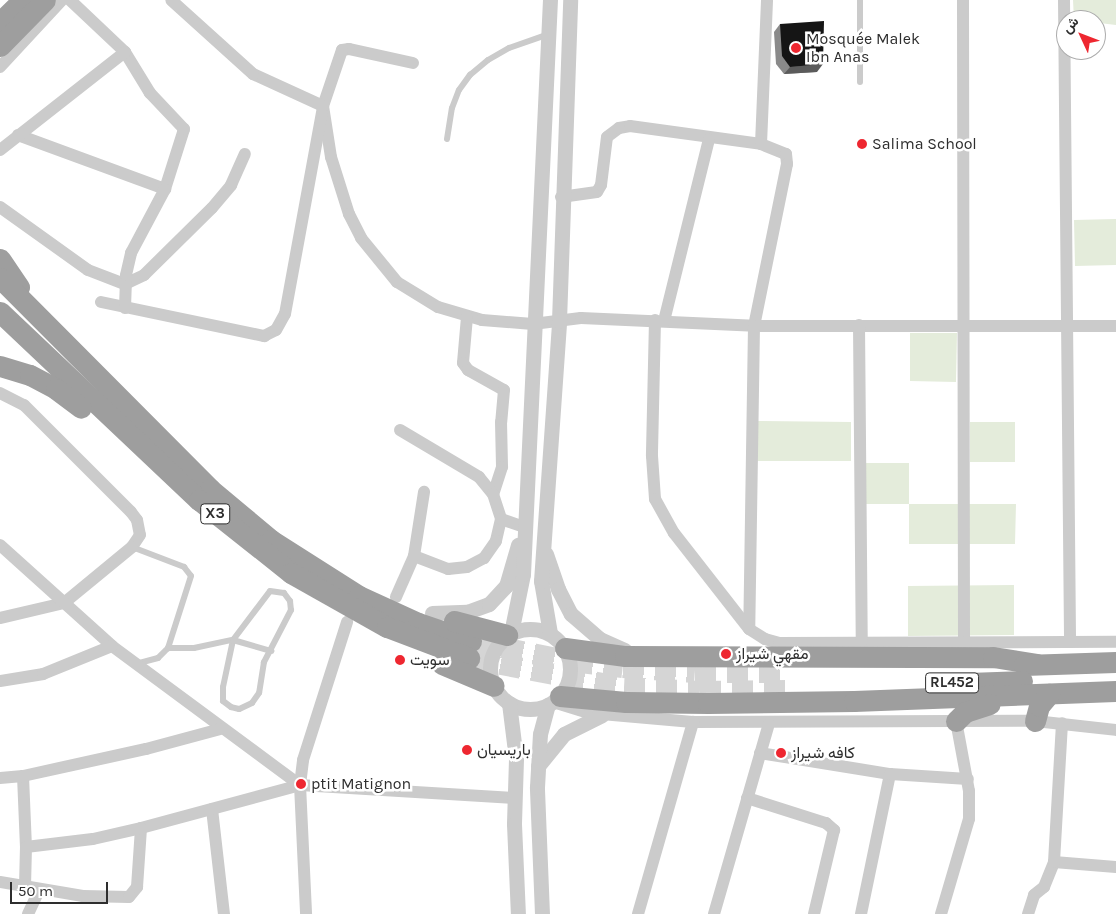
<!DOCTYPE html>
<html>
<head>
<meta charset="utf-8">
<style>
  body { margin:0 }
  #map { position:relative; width:1116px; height:914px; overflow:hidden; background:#fff; font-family:Karla,Vazirmatn,sans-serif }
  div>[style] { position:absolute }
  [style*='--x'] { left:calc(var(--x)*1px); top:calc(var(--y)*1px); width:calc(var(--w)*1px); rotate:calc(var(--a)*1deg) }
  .green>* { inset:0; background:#e4ecdb }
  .trunk-tunnel>* { height:21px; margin-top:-10.5px; transform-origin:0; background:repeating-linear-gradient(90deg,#d5d5d5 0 21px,transparent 0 32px) }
  .service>* { height:6px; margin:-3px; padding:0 3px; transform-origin:3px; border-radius:3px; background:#cbcbcb }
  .minor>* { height:12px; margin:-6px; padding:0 6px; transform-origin:6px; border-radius:6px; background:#cbcbcb }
  .tertiary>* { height:15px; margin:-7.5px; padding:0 7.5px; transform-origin:7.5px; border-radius:7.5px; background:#cbcbcb }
  .tertiary>.ring { margin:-7.5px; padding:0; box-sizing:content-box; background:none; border:15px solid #cbcbcb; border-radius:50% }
  .trunk>* { height:21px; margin:-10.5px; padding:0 10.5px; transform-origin:10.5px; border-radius:10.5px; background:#9e9e9e }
  .wall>* { inset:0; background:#8a8a8a }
  .shaded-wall>* { inset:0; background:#5b5b5b }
  .building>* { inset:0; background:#151515 }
  .dots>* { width:14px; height:14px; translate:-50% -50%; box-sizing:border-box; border:2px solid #fff; border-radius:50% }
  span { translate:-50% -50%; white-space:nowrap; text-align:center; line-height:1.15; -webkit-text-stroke:5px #fff; paint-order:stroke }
  .shield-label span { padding:1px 4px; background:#fff; border:1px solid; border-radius:4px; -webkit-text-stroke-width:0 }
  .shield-label { font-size:15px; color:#2e2e2e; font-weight:700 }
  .poi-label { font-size:16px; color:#2e2e2e }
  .left { translate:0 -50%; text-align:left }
  .north { position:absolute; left:1056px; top:10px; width:50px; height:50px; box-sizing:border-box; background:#fff; border:1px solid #ababab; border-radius:50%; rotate:313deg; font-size:14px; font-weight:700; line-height:20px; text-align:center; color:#2e2e2e }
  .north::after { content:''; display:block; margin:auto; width:18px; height:22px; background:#ee2730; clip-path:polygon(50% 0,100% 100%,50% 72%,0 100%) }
  .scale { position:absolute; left:10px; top:882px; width:98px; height:22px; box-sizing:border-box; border:2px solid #2e2e2e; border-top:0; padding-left:6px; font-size:15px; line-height:18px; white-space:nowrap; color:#2e2e2e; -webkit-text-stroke:4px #fff; paint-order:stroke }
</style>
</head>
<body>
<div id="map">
  <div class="green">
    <div style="clip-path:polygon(1073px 0,1116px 0,1116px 25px,1074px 20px)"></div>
    <div style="clip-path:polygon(1116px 219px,1116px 265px,1075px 266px,1074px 220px)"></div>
    <div style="clip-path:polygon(910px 333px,957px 333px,956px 382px,910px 381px)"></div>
    <div style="clip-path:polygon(757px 421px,851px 422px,851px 461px,756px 461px)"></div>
    <div style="clip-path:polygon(970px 422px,1015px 422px,1015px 462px,970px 462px)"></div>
    <div style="clip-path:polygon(864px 463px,909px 463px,909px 504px,1016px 504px,1015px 544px,909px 544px,909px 504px,864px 504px)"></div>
    <div style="clip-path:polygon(1014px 585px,1014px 635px,908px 636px,908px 586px)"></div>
  </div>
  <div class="trunk-tunnel">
    <div style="--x:471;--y:641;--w:103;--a:11.2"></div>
    <div style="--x:572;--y:661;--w:51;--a:6.7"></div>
    <div style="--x:623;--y:667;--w:72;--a:4"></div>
    <div style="--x:695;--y:672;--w:92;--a:0"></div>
    <div style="--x:469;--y:658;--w:158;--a:10.6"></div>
    <div style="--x:624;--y:687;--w:76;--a:3"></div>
    <div style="--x:700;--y:691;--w:87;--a:-0.7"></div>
  </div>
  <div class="service">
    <div style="--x:860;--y:0;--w:82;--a:90"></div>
    <div style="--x:447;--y:139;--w:31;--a:-81"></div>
    <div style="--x:452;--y:108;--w:19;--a:-69"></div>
    <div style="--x:459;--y:90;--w:19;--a:-54"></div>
    <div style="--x:470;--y:75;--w:23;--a:-40"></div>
    <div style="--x:488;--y:60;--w:24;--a:-30"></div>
    <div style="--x:509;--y:48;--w:42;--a:-19.3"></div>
    <div style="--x:132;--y:547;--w:56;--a:21"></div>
    <div style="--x:184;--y:567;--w:11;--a:52"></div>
    <div style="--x:191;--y:576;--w:76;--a:107.7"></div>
    <div style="--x:168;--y:648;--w:14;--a:135"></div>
    <div style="--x:158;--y:658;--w:23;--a:165"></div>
    <div style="--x:270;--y:591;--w:14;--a:8"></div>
    <div style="--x:284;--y:593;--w:10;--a:53"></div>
    <div style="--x:290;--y:601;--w:9;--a:84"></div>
    <div style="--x:291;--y:610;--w:59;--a:117.4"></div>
    <div style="--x:264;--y:662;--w:31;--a:99"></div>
    <div style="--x:259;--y:693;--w:12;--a:125"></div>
    <div style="--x:252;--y:703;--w:14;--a:155"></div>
    <div style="--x:239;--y:709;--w:8;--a:-166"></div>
    <div style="--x:231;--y:707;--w:10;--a:-143"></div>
    <div style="--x:223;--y:701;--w:14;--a:-90"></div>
    <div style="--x:223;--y:687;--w:48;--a:-78"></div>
    <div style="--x:233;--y:640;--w:61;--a:-52.9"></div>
    <div style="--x:168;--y:648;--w:26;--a:0"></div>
    <div style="--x:194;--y:648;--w:40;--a:-12"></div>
    <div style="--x:233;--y:640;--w:40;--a:16"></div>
  </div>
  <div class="minor">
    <div style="--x:963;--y:0;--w:641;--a:89.91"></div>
    <div style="--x:1064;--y:0;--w:642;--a:89.46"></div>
    <div style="--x:413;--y:63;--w:66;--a:-167.7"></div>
    <div style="--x:349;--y:49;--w:7;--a:172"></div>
    <div style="--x:342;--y:50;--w:59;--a:108.7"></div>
    <div style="--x:323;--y:106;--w:52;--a:81.1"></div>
    <div style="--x:331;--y:157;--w:60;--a:72.5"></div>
    <div style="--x:349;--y:214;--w:27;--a:63"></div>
    <div style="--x:361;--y:238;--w:57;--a:50.7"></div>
    <div style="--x:397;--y:282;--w:48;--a:31.4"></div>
    <div style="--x:438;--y:307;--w:46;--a:16.5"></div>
    <div style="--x:482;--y:320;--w:51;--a:4.5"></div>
    <div style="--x:533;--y:324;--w:48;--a:-7.1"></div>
    <div style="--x:581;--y:318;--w:173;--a:2.6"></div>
    <div style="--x:754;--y:326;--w:362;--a:0"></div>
    <div style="--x:0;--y:67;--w:91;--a:-47.2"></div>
    <div style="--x:18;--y:135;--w:157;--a:20.2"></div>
    <div style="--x:165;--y:189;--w:63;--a:-72.4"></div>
    <div style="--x:184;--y:129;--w:50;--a:-133.4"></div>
    <div style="--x:150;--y:93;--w:48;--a:-121.4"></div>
    <div style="--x:125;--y:52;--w:76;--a:-136.6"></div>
    <div style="--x:761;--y:144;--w:144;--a:-87.6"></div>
    <div style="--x:0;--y:150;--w:159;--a:-38.1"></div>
    <div style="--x:561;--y:197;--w:36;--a:-8"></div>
    <div style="--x:597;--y:192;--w:8;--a:-60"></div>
    <div style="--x:601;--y:185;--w:48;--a:-82.9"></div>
    <div style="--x:607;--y:137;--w:15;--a:-37"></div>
    <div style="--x:619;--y:128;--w:11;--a:-10"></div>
    <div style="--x:630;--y:126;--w:132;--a:7.8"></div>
    <div style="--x:761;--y:144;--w:27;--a:22"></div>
    <div style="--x:786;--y:154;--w:10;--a:84"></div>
    <div style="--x:787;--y:164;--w:165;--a:101.5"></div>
    <div style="--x:754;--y:326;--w:303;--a:90.9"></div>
    <div style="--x:749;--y:629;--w:19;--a:32"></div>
    <div style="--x:765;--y:639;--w:15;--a:16"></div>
    <div style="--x:779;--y:643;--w:337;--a:-0.2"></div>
    <div style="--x:0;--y:207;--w:108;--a:35.6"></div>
    <div style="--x:88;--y:270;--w:40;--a:21"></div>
    <div style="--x:125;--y:284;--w:21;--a:-25"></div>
    <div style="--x:144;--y:275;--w:95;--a:-44.6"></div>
    <div style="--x:212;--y:208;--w:30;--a:-50"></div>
    <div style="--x:231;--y:185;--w:34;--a:-66"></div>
    <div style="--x:101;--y:302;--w:167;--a:11.8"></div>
    <div style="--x:264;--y:336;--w:13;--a:-27"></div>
    <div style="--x:276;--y:330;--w:18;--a:-61"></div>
    <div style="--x:285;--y:314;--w:211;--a:-79.6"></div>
    <div style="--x:323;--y:106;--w:77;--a:-155.4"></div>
    <div style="--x:253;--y:74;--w:110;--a:-137.9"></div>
    <div style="--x:125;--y:308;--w:33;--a:-88"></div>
    <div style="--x:126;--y:275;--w:23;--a:-77"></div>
    <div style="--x:131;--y:253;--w:72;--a:-62"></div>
    <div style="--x:467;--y:317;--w:46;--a:95"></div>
    <div style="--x:463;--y:363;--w:9;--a:54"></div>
    <div style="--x:468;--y:370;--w:41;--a:29.1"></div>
    <div style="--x:504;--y:390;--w:32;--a:95"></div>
    <div style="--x:501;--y:422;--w:45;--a:88.7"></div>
    <div style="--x:502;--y:467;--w:28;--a:108"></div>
    <div style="--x:655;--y:320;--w:136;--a:91.3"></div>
    <div style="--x:652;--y:456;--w:43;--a:86"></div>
    <div style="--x:655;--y:499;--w:39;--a:61"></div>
    <div style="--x:674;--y:533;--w:122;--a:52"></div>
    <div style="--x:664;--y:321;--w:187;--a:-76.1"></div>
    <div style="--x:859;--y:325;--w:316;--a:89.5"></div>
    <div style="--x:0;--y:393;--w:27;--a:27"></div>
    <div style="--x:24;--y:405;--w:151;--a:45"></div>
    <div style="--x:131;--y:512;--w:10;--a:53"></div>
    <div style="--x:137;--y:520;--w:15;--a:79"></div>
    <div style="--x:140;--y:535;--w:14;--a:124"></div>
    <div style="--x:132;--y:547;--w:88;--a:140.5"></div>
    <div style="--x:64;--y:603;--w:66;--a:166.8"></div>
    <div style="--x:400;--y:430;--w:92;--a:30.7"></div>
    <div style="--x:479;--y:477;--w:22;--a:51"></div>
    <div style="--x:493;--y:494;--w:26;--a:72"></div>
    <div style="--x:501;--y:519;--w:23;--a:103"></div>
    <div style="--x:496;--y:541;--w:21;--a:125"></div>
    <div style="--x:484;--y:558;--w:19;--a:152"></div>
    <div style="--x:467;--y:567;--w:19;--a:174"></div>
    <div style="--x:448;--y:569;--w:36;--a:-159"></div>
    <div style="--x:501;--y:519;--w:24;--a:19"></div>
    <div style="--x:0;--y:545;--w:151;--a:42"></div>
    <div style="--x:112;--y:646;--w:234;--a:36.5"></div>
    <div style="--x:300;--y:785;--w:129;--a:87.3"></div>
    <div style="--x:396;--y:597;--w:45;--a:-66.3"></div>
    <div style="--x:414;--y:556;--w:65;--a:-81.1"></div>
    <div style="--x:0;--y:681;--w:44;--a:-9.2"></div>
    <div style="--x:43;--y:674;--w:74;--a:-22.1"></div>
    <div style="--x:553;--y:702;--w:39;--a:17"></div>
    <div style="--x:590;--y:713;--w:103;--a:5"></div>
    <div style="--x:693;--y:722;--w:342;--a:-0.2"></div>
    <div style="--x:1035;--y:721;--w:81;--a:6.3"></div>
    <div style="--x:760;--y:753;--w:132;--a:9.2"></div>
    <div style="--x:23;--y:776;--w:71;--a:87.6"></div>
    <div style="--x:0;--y:778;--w:23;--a:-5"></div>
    <div style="--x:23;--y:776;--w:126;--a:-12.4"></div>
    <div style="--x:146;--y:749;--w:77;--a:-15.1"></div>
    <div style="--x:300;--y:785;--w:25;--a:-83"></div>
    <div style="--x:303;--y:760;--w:145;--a:-72.3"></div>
    <div style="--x:747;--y:798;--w:83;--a:17.6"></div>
    <div style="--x:826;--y:823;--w:11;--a:41"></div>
    <div style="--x:834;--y:830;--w:86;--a:103.4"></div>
    <div style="--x:212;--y:809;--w:106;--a:83.5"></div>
    <div style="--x:1054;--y:862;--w:62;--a:4.6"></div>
    <div style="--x:0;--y:882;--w:84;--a:9.6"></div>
    <div style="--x:83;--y:896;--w:46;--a:1.2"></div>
    <div style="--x:129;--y:897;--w:13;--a:-51"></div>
    <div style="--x:137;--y:887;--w:59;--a:-86.1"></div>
    <div style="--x:141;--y:828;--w:165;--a:-15.1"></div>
    <div style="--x:300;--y:785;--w:214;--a:3.5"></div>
    <div style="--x:25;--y:887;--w:40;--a:-88.6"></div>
    <div style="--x:26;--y:847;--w:67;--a:-6.8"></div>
    <div style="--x:93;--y:839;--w:49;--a:-12.9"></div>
    <div style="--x:28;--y:914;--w:26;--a:-65"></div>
    <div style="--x:638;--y:914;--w:200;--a:-74"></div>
    <div style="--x:714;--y:914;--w:198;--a:-73.9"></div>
    <div style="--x:861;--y:914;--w:143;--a:-78.3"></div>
    <div style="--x:890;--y:774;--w:78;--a:3.7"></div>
    <div style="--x:941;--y:914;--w:99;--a:-73.6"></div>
    <div style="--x:969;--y:819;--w:28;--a:-90"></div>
    <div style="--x:969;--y:791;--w:71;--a:-100.5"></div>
    <div style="--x:1028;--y:914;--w:20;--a:-72"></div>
    <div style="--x:1034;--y:895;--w:13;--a:-39"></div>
    <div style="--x:1044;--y:887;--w:27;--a:-68"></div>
    <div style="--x:1054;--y:862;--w:139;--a:-86.7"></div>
  </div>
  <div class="tertiary">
    <div style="--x:546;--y:554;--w:37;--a:71"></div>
    <div style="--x:558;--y:589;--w:28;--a:63"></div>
    <div style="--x:571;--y:614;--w:38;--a:41"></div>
    <div style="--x:600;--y:639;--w:27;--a:24"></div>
    <div style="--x:432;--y:613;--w:35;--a:-2"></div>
    <div style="--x:467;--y:612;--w:23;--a:-20"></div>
    <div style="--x:489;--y:604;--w:25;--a:-47"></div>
    <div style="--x:506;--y:586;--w:43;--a:-73.7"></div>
    <div class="ring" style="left:490px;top:629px;width:65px;height:65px"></div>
    <div style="--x:511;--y:633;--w:60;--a:-78.5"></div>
    <div style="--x:523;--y:574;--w:575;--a:-87.31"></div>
    <div style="--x:550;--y:633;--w:53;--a:-99.8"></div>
    <div style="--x:541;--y:581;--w:261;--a:-86"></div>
    <div style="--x:559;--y:321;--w:321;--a:-88"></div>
    <div style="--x:509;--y:703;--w:56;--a:82.9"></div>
    <div style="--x:516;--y:759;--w:65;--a:91.8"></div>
    <div style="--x:514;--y:824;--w:90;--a:87.5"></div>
    <div style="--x:538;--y:766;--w:41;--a:-50.9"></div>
    <div style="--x:564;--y:734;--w:42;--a:-26.6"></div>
    <div style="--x:542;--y:914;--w:127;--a:-92.3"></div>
    <div style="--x:537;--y:787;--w:53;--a:-86.8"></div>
    <div style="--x:540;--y:734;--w:30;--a:-75"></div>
  </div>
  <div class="trunk">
    <div style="--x:0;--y:22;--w:32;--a:-44"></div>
    <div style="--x:0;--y:46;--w:64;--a:-45.6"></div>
    <div style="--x:0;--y:259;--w:34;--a:56"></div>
    <div style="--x:0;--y:278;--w:298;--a:45.1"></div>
    <div style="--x:210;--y:489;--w:80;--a:39.9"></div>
    <div style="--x:271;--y:540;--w:104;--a:32.5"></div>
    <div style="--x:359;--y:596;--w:65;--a:24.6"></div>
    <div style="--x:418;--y:623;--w:56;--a:18.8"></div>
    <div style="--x:0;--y:312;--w:274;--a:43.4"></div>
    <div style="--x:199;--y:500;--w:117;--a:38.4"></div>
    <div style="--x:291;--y:573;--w:110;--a:29.4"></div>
    <div style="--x:387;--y:627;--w:88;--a:20.7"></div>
    <div style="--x:0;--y:366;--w:31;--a:17"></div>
    <div style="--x:30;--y:375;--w:30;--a:28"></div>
    <div style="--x:56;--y:389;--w:31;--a:37"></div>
    <div style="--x:454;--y:621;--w:55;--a:14.8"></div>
    <div style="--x:565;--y:648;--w:61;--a:7.6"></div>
    <div style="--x:625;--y:656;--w:368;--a:0.2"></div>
    <div style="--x:993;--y:657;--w:45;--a:9"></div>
    <div style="--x:442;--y:664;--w:56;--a:22.9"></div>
    <div style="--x:1024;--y:665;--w:92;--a:-1.9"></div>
    <div style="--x:940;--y:684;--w:82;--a:-2.1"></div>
    <div style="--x:560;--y:696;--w:66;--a:5.2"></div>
    <div style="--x:626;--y:702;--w:82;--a:0.7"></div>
    <div style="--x:708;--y:703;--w:146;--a:-0.8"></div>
    <div style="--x:854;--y:701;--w:262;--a:-2.2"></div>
    <div style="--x:956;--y:721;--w:13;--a:-45"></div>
    <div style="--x:965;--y:712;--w:26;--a:-18"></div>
    <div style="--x:1035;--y:721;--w:16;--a:-75"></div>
    <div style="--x:1039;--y:706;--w:16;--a:-50"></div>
  </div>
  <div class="wall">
    <div style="clip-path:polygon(780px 24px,817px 72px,784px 74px,776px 64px,774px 32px)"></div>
  </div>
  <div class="shaded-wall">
    <div style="clip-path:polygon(823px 64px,817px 72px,784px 74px,790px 67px)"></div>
  </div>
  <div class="building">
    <div style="clip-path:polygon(824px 21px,823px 64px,790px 67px,782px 56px,780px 24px)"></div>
  </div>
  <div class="dots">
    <div style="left:796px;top:48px;background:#ee2730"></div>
    <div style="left:862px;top:144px;background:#ee2730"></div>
    <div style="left:726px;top:654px;background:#ee2730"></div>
    <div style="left:400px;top:660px;background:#ee2730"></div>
    <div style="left:467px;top:750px;background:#ee2730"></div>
    <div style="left:781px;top:753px;background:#ee2730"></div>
    <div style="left:301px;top:784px;background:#ee2730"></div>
  </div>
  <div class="shield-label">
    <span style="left:215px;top:514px">X3</span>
    <span style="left:952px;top:683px">RL452</span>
  </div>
  <div class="poi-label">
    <span class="left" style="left:806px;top:48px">Mosquée Malek<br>Ibn Anas</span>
    <span class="left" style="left:872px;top:144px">Salima School</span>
    <span class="left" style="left:736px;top:654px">مقهي شيراز</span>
    <span class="left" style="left:410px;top:660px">سويت</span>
    <span class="left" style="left:477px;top:750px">باريسيان</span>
    <span class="left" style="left:791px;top:753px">کافه شيراز</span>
    <span class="left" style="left:311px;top:784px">ptit Matignon</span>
  </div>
  <div class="north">ش</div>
  <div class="scale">50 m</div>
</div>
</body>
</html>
